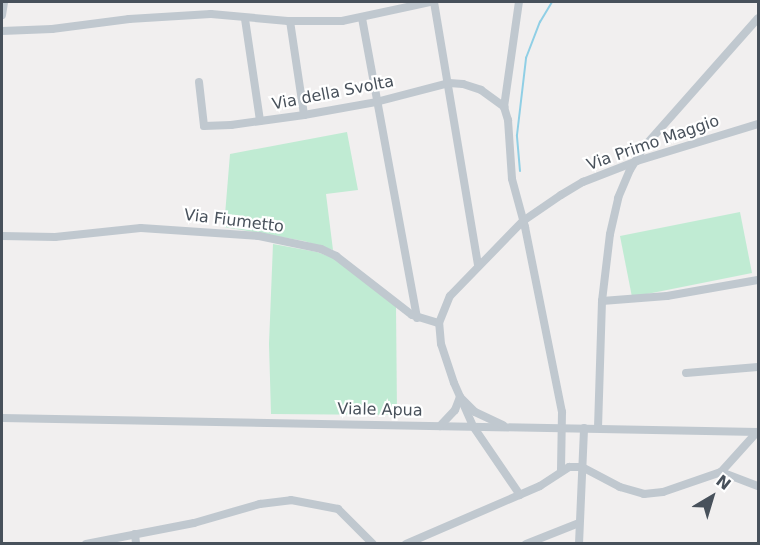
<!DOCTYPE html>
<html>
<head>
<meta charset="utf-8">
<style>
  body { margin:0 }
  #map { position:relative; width:760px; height:545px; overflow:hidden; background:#f1efef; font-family:"DejaVu Sans",sans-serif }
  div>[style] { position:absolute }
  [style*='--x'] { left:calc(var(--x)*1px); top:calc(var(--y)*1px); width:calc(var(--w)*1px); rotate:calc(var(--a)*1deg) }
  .green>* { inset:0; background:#c0ebd3 }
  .stream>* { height:2px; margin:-1px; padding:0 1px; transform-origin:1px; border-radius:1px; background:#90cfe5 }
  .minor>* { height:8px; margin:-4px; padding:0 4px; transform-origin:4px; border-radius:4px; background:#c0c8cf }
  span { translate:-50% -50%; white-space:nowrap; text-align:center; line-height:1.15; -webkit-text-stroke:4.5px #fff; paint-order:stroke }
  .street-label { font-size:16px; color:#48515b }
  .frame { position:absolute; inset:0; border:3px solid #48515b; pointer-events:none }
  .north { position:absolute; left:682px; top:467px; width:60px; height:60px; -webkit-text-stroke:4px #fff; paint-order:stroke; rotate:38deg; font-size:16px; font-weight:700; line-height:24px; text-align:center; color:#48515b }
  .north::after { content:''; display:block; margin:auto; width:21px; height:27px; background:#48515b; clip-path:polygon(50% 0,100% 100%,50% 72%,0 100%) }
</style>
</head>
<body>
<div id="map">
  <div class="green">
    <div style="clip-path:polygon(347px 132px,358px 190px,326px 194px,333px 250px,304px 241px,224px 227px,230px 154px)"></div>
    <div style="clip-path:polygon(740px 212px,752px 273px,632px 297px,620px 236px)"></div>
    <div style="clip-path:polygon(273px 244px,317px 252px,333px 258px,396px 306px,397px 415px,271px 414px,269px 344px)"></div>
  </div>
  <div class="stream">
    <div style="--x:520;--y:171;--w:36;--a:-95"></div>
    <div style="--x:517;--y:135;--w:78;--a:-83.3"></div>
    <div style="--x:526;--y:58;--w:39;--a:-69"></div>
    <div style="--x:540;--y:22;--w:23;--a:-59"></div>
  </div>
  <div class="minor">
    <div style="--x:434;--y:2;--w:267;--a:80.5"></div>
    <div style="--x:2;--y:15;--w:13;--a:-81"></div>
    <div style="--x:362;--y:18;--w:305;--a:79.6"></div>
    <div style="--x:245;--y:19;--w:103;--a:81.6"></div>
    <div style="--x:290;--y:21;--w:95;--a:81.5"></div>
    <div style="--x:2;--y:31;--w:50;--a:-2.3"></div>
    <div style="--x:52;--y:29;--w:78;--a:-7.4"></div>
    <div style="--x:129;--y:19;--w:82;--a:-3.5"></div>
    <div style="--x:211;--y:14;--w:77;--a:5.2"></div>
    <div style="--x:288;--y:21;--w:54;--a:0"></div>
    <div style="--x:342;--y:21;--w:91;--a:-12.1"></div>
    <div style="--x:199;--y:82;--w:44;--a:83.5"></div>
    <div style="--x:204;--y:126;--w:27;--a:-2"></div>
    <div style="--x:231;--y:125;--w:74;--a:-7.8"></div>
    <div style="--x:304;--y:115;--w:73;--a:-10.2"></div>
    <div style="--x:376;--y:102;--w:75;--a:-14.6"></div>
    <div style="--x:449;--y:83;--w:14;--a:4"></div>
    <div style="--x:463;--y:84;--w:19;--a:18"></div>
    <div style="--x:481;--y:90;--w:29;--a:36"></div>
    <div style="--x:504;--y:107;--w:14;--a:73"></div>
    <div style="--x:508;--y:120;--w:59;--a:86.1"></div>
    <div style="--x:512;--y:179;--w:50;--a:74.8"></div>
    <div style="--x:525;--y:227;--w:189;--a:78.7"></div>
    <div style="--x:562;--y:412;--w:59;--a:91"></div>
    <div style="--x:504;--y:107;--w:106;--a:-81.9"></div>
    <div style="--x:2;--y:236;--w:53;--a:1.1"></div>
    <div style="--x:55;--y:237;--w:86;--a:-6"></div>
    <div style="--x:141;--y:228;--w:118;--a:3.9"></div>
    <div style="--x:259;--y:236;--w:63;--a:11.8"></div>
    <div style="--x:321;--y:249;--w:17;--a:25"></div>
    <div style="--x:336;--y:256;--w:96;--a:37.8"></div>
    <div style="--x:412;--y:315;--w:28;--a:17"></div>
    <div style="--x:602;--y:301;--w:65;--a:-4.4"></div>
    <div style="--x:667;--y:296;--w:92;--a:-10"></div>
    <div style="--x:686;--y:373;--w:72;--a:-4.8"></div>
    <div style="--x:2;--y:418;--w:756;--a:1.06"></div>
    <div style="--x:440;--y:426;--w:22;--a:-47"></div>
    <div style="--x:455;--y:410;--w:14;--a:-69"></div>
    <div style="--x:460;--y:397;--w:21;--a:45"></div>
    <div style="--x:475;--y:412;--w:31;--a:25"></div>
    <div style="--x:598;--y:428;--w:127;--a:-88.2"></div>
    <div style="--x:602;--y:301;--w:67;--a:-83.2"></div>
    <div style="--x:610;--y:234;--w:37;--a:-77"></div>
    <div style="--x:618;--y:198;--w:30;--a:-67"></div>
    <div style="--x:630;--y:170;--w:27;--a:-59"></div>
    <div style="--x:644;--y:147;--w:172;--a:-48.5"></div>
    <div style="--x:721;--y:472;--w:54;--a:-48"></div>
    <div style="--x:520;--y:495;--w:83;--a:-124.3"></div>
    <div style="--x:473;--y:426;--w:47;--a:-113.8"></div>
    <div style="--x:454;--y:383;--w:41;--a:-108.4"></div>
    <div style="--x:441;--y:344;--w:21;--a:-95"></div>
    <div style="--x:439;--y:323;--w:29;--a:-68"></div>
    <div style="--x:450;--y:296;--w:105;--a:-45.8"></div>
    <div style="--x:523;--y:221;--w:46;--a:-34.4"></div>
    <div style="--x:561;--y:195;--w:26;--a:-31"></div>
    <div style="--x:583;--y:182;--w:58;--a:-21.3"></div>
    <div style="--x:637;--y:161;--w:127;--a:-17"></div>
    <div style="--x:135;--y:534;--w:10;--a:84"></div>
    <div style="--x:86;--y:544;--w:110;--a:-11"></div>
    <div style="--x:194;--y:523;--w:69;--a:-16.1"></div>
    <div style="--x:260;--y:504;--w:31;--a:-7"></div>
    <div style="--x:291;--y:500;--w:48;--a:10.8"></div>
    <div style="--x:338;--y:509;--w:49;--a:45"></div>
    <div style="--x:406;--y:544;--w:146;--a:-23.4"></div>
    <div style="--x:540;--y:486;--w:35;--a:-33"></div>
    <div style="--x:569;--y:467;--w:13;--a:0"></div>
    <div style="--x:582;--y:467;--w:43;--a:27.8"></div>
    <div style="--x:620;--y:487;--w:25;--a:16"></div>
    <div style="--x:644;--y:494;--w:19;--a:-6"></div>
    <div style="--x:663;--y:492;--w:61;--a:-19"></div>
    <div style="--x:721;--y:472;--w:40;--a:21"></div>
    <div style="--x:526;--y:544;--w:57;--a:-21.6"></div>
    <div style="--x:579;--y:544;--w:116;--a:-87.5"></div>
  </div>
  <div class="street-label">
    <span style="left:333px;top:93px;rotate:-11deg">Via della Svolta</span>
    <span style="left:653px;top:143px;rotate:-19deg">Via Primo Maggio</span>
    <span style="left:234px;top:221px;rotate:7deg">Via Fiumetto</span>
    <span style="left:380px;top:410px;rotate:1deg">Viale Apua</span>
  </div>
  <div class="frame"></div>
  <div class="north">N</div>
</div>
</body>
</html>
